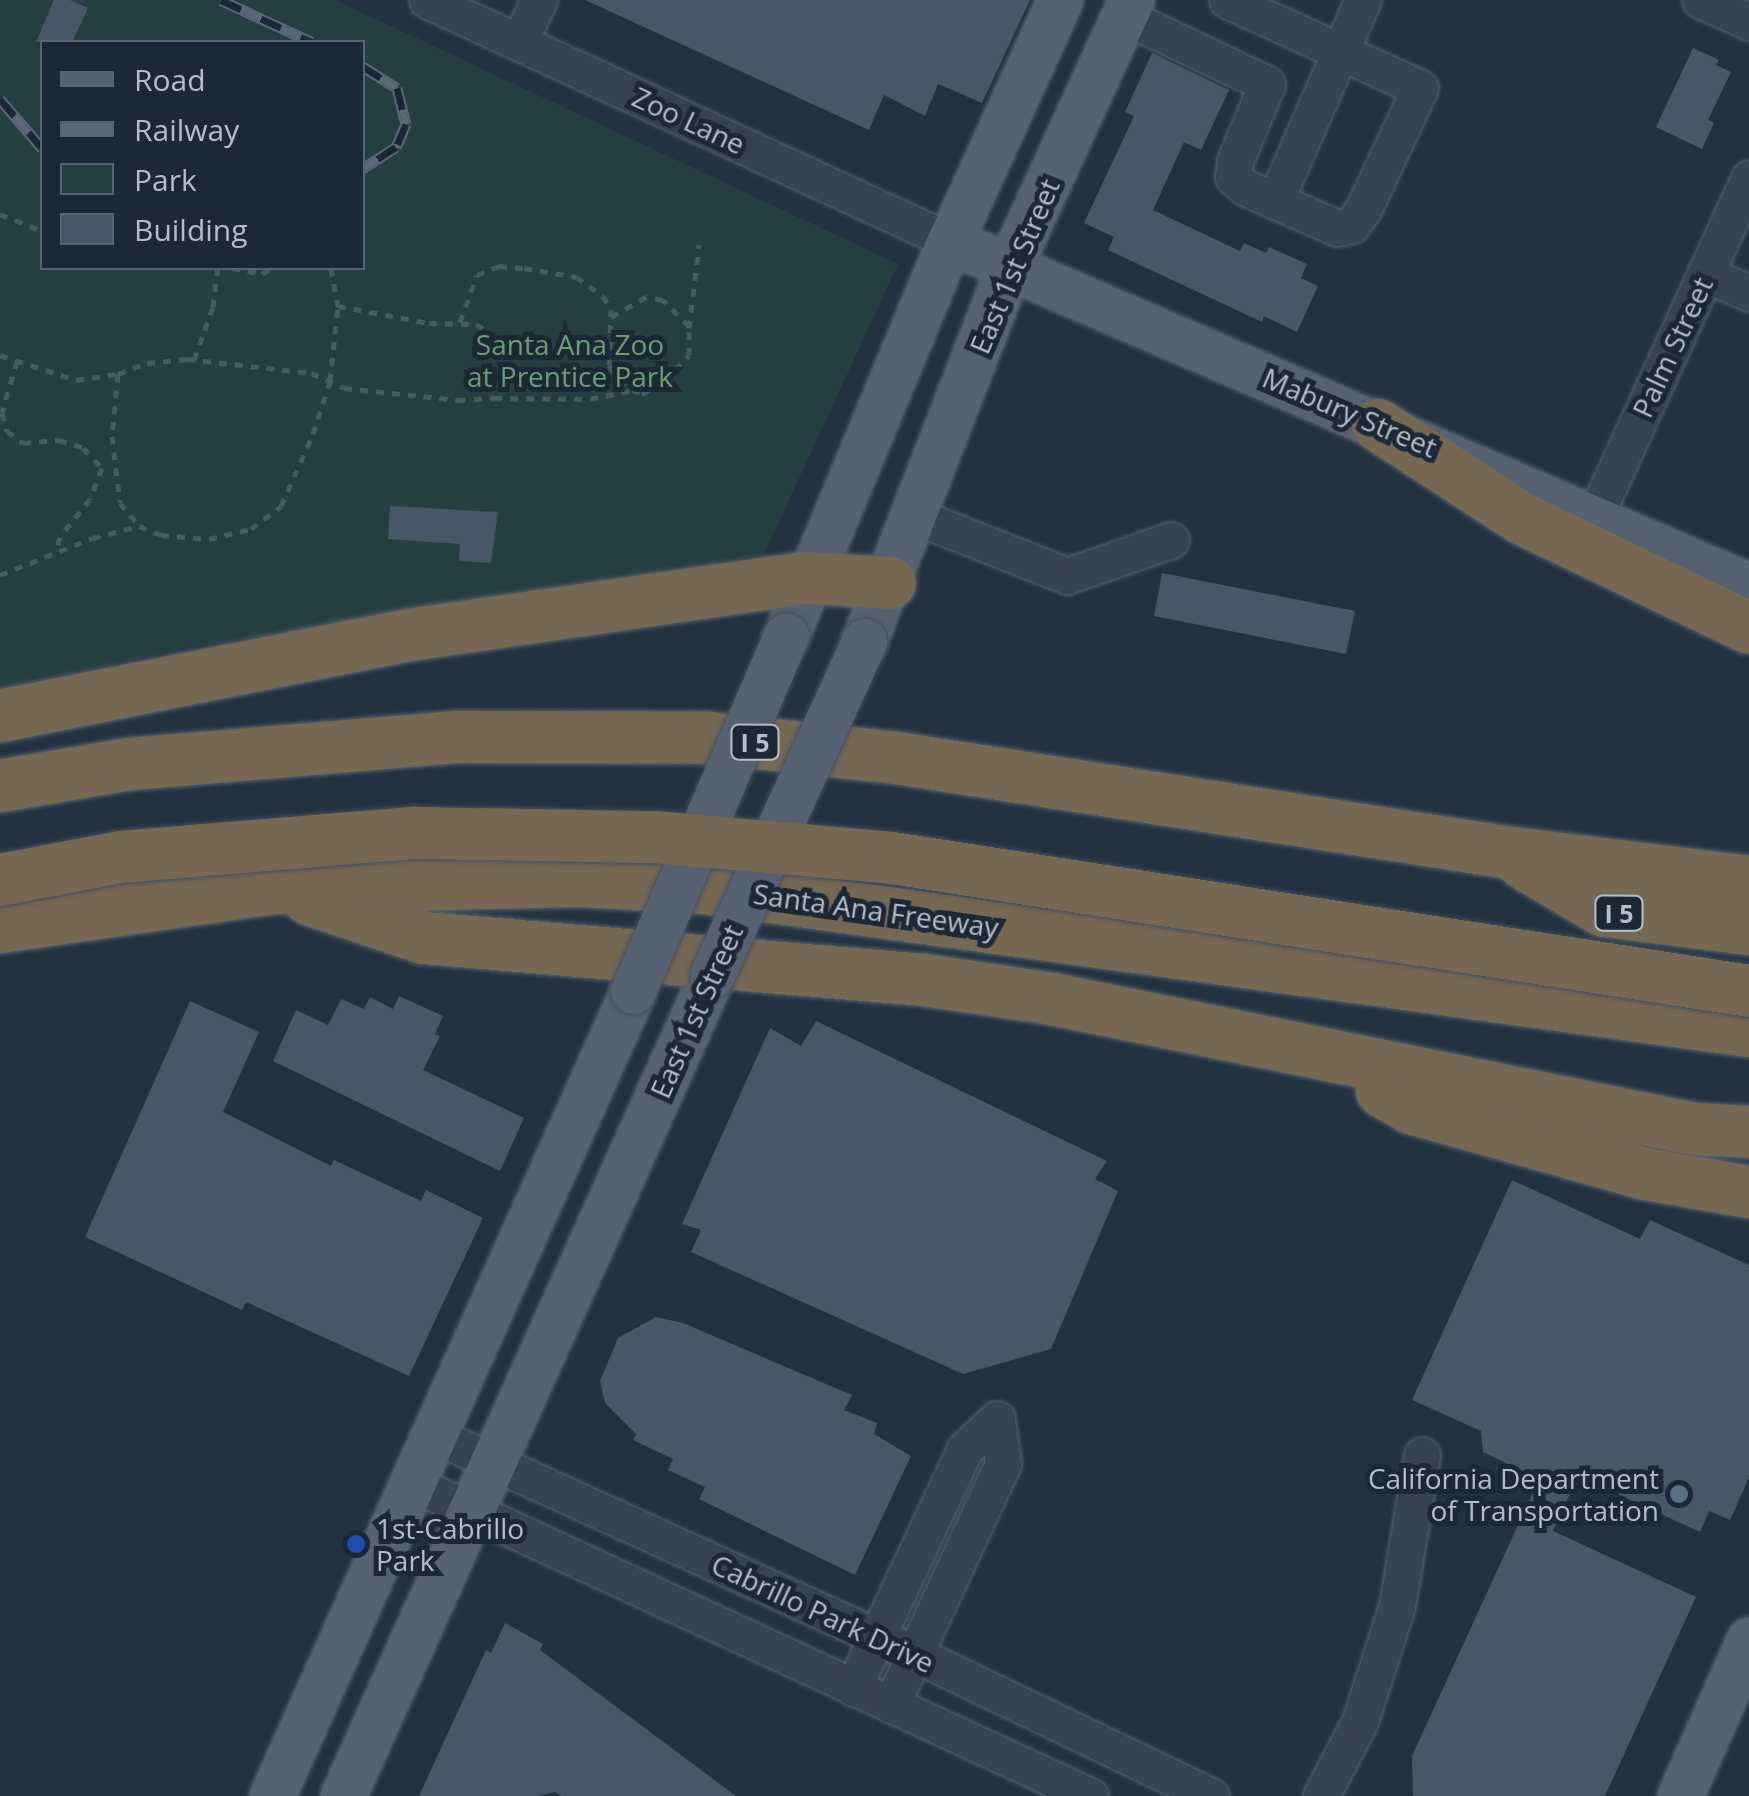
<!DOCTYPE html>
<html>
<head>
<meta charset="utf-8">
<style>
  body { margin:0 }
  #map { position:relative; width:1749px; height:1796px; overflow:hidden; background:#233241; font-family:"Open Sans",sans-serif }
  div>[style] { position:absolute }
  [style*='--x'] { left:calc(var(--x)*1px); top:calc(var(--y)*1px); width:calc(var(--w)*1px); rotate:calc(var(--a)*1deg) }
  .green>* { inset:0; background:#264042 }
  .building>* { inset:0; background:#475768 }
  .path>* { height:5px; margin-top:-2.5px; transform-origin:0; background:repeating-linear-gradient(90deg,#445d5f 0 8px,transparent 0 16px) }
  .roads { filter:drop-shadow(0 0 2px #56616e) drop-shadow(0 0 2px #56616e) }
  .minor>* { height:35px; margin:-17.5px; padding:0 17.5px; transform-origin:17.5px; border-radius:17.5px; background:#384351 }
  .major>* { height:45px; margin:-22.5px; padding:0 22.5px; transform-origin:22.5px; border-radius:22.5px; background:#566271 }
  .highway>* { height:52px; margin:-26px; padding:0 26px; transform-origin:26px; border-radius:26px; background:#776854 }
  .rail>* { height:11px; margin-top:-5.5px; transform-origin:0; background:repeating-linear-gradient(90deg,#1d2836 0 22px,#5a6878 0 44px); box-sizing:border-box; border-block:2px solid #5a6878 }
  .bridges { filter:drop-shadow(0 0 2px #444f5d) drop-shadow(0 0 2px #444f5d) }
  .major-bridge>* { height:45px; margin:-22.5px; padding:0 22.5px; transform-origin:22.5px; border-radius:22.5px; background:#566271 }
  .highway-bridge>* { height:52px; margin:-26px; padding:0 26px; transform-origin:26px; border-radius:26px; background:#776854 }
  .dots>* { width:28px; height:28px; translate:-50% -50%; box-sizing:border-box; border:5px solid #1d2836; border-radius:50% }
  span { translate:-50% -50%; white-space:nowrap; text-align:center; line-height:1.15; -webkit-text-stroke:10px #1d2836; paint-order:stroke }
  .shield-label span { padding:2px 8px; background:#1d2836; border:2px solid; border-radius:8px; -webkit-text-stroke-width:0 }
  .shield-label { font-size:25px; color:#b4becb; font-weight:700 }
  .street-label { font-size:28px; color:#b4becb }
  .park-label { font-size:28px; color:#6a9e73 }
  .poi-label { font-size:28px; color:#b4becb }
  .right { translate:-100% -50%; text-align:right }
  .left { translate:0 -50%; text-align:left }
  .legend { position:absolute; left:40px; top:40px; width:325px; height:230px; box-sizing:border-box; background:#1d2836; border:2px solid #596472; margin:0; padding:12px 18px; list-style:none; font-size:30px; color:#b4becb }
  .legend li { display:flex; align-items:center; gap:20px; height:50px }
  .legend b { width:50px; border:2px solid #596472 }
</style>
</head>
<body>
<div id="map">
  <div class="green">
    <div style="clip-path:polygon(evenodd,0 0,335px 0,898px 264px,764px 554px,634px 582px,189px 647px,0 689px,0 0,42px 42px,362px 42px,362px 268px,42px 268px,42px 42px)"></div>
  </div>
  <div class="building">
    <div style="clip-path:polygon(54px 0,70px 0,88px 8px,72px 42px,36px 42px)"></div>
    <div style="clip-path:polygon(585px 0,1030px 0,982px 103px,938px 84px,925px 116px,884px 95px,869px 130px)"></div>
    <div style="clip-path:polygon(1693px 48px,1719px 60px,1716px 65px,1731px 72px,1708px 120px,1714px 123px,1702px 149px,1656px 127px)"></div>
    <div style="clip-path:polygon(1152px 53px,1229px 90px,1201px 150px,1184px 142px,1153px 210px,1240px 251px,1244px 243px,1266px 253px,1269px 247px,1307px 264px,1301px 278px,1318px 286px,1297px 332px,1264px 316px,1262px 322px,1108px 250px,1114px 237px,1084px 223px,1134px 116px,1125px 112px)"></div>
    <div style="clip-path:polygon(390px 506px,498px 512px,491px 563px,459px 561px,460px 544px,388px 539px)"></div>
    <div style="clip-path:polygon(1162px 573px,1355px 611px,1346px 654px,1154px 616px)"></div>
    <div style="clip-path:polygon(399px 996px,443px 1016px,435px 1034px,440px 1036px,423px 1070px,524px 1118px,500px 1171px,273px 1061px,296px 1010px,328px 1025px,341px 999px,364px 1009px,370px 997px,393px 1009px)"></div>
    <div style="clip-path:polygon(190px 1001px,259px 1032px,223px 1112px,331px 1166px,334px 1160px,421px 1201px,426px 1190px,483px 1218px,409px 1376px,246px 1302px,242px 1310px,85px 1237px)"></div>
    <div style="clip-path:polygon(816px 1021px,1107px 1161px,1095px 1179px,1118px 1191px,1051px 1349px,963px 1374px,691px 1252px,701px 1230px,682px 1224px,770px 1028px,801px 1046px)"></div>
    <div style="clip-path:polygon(1512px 1180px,1640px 1239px,1650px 1220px,1749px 1265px,1749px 1478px,1730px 1520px,1709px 1511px,1700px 1532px,1578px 1476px,1553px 1531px,1696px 1597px,1605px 1796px,1413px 1796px,1412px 1756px,1535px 1488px,1503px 1473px,1508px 1464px,1483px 1452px,1481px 1431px,1412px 1400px)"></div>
    <div style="clip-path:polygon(656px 1317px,683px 1323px,852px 1395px,844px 1410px,877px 1423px,874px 1434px,911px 1456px,855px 1575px,699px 1499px,705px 1487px,668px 1470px,673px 1459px,633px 1440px,636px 1434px,605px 1403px,600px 1381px,618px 1338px)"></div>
    <div style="clip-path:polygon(505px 1623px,543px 1644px,540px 1650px,736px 1796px,561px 1796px,555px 1792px,538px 1796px,419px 1796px,486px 1650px,491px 1653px)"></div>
  </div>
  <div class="path">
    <div style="--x:0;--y:214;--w:45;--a:22"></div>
    <div style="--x:232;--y:268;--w:31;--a:11"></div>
    <div style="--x:262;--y:274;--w:11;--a:-34"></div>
    <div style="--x:331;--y:268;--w:39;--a:80"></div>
    <div style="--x:460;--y:322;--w:50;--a:-70.1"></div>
    <div style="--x:477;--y:275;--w:24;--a:-22"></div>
    <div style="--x:499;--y:266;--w:25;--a:5"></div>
    <div style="--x:524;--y:268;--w:53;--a:9.8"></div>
    <div style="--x:576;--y:277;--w:33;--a:35"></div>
    <div style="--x:603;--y:296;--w:15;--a:58"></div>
    <div style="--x:611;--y:309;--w:56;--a:92"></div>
    <div style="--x:609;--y:365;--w:20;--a:63"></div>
    <div style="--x:618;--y:383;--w:26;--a:25"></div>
    <div style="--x:642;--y:394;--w:26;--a:-31"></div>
    <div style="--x:664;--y:381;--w:36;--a:-46"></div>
    <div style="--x:689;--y:355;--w:29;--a:-90"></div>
    <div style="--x:689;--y:326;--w:37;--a:-135"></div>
    <div style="--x:663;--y:300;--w:17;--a:-170"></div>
    <div style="--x:646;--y:297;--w:40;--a:150.3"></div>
    <div style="--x:689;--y:328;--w:84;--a:-83.1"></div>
    <div style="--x:0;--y:355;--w:80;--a:18.2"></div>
    <div style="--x:76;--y:380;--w:42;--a:-8.1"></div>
    <div style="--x:118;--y:374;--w:31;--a:-21"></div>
    <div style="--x:147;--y:363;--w:40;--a:-5.7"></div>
    <div style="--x:187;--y:359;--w:125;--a:6.4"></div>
    <div style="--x:311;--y:373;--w:36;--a:24"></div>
    <div style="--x:344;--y:388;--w:115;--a:6"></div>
    <div style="--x:458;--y:400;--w:36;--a:-3"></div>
    <div style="--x:194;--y:360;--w:56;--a:-70.3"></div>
    <div style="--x:213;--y:307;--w:39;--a:-83"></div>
    <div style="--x:17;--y:361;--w:54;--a:106.1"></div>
    <div style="--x:2;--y:413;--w:19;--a:74"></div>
    <div style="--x:7;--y:431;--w:20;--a:37"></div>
    <div style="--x:23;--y:443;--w:36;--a:-5"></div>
    <div style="--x:59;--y:440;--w:25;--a:18"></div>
    <div style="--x:83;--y:448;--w:28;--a:46"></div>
    <div style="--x:102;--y:468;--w:33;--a:111"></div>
    <div style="--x:90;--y:499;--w:48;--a:128.3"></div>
    <div style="--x:60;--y:537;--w:15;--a:106"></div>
    <div style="--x:118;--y:374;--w:62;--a:95.5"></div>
    <div style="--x:112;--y:436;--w:67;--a:83.2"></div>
    <div style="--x:120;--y:503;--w:30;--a:50"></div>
    <div style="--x:139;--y:526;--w:24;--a:22"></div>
    <div style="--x:161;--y:535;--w:48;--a:4.8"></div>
    <div style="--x:209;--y:539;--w:43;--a:-13.4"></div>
    <div style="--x:251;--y:529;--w:38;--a:-37"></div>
    <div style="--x:281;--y:506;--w:79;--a:-66"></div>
    <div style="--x:313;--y:434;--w:56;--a:-72.2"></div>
    <div style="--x:330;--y:381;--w:75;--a:-83.9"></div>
    <div style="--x:338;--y:306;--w:93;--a:10.6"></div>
    <div style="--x:429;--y:323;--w:47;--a:1.2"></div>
    <div style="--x:476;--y:324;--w:15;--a:32"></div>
    <div style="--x:489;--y:332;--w:19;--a:58"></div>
    <div style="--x:499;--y:348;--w:32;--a:88"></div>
    <div style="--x:500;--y:380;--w:19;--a:108"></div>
    <div style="--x:494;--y:398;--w:96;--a:0.6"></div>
    <div style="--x:590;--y:399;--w:44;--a:-11.8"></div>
    <div style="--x:0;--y:575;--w:100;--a:-21.7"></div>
    <div style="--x:93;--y:538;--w:48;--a:-14.6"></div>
  </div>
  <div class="roads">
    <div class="minor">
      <div style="--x:427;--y:0;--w:576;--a:24.74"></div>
      <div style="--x:1700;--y:0;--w:54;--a:24.2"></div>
      <div style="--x:1124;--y:16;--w:158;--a:25.4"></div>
      <div style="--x:1267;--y:84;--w:83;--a:112.6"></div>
      <div style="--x:1235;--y:161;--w:16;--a:97"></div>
      <div style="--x:1233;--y:177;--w:17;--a:40"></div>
      <div style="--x:1246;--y:188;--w:99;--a:23.7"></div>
      <div style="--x:1337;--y:228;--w:15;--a:-11"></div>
      <div style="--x:1352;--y:225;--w:21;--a:-55"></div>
      <div style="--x:1364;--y:208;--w:132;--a:-65"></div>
      <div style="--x:1420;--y:88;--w:212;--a:-155.5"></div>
      <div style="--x:519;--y:42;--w:47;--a:-64.5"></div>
      <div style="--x:1275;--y:201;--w:219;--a:-66.4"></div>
      <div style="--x:1705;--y:274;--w:48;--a:23.4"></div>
      <div style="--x:915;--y:516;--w:163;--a:21.5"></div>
      <div style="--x:1067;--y:576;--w:110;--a:-19.1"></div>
      <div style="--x:1595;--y:516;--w:371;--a:-65.5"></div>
      <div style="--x:434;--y:1435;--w:519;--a:24.49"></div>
      <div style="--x:906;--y:1650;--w:338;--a:25.6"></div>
      <div style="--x:412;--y:1483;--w:747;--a:24.78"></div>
      <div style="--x:853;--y:1688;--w:264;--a:-64.9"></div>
      <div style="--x:965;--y:1449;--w:44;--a:-43.2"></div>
      <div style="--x:891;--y:1705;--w:266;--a:-65.1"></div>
      <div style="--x:1003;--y:1464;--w:45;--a:-97.6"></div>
      <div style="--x:1321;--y:1796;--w:85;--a:-62.5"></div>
      <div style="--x:1360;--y:1721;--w:121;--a:-72.2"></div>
      <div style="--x:1397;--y:1606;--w:153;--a:-80.6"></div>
    </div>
    <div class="major">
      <div style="--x:950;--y:241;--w:870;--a:23.35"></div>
      <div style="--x:786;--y:636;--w:428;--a:-67.5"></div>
      <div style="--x:950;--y:241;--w:265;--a:-65.5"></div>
      <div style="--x:864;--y:641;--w:401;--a:-68.8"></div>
      <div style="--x:1009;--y:267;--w:294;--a:-65.4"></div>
      <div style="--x:272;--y:1796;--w:882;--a:-65.85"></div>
      <div style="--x:343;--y:1796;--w:900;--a:-65.8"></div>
      <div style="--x:1680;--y:1796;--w:171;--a:-66.1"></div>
    </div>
    <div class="highway">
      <div style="--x:1378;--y:425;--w:173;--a:33"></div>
      <div style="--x:1523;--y:519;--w:251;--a:25.7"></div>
      <div style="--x:0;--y:716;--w:417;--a:-11.2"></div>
      <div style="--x:409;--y:635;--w:402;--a:-8.2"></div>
      <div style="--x:807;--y:578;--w:83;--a:3.4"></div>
      <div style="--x:0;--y:786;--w:132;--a:-9.6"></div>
      <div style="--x:130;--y:764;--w:330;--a:-4.7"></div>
      <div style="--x:459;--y:737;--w:250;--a:0.2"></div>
      <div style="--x:709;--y:738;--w:188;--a:6.1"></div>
      <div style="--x:896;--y:758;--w:615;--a:8.79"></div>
      <div style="--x:1504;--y:852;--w:247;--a:7"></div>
      <div style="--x:1523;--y:863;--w:94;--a:30.7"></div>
      <div style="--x:1604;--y:911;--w:146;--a:7.1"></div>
      <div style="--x:309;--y:899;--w:121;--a:18.7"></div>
      <div style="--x:424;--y:938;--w:502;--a:4.8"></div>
      <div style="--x:924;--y:980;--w:129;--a:8.4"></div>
      <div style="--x:1052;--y:999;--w:655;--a:11.45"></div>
      <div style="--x:1694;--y:1129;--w:55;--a:3.1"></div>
      <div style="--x:0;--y:927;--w:277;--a:-8.1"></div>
      <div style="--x:274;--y:888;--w:307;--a:-1.3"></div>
      <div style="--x:581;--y:881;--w:124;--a:3.2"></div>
      <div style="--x:705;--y:888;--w:1054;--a:7.8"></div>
      <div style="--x:1382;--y:1091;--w:34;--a:30"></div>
      <div style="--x:1411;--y:1108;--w:244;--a:15.7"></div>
      <div style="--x:1646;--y:1174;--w:105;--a:9.9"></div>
    </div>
  </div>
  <div class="rail">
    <div style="--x:221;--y:0;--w:100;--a:24.8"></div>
    <div style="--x:362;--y:66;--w:41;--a:32.2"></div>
    <div style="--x:397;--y:88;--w:37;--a:76"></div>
    <div style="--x:406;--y:124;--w:25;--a:113"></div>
    <div style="--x:396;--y:147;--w:40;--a:147.1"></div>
    <div style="--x:0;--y:99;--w:65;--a:49.4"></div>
  </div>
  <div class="bridges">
    <div class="major-bridge">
      <div style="--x:712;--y:975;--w:367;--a:-65.5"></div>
      <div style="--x:633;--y:991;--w:387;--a:-66.7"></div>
    </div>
    <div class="highway-bridge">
      <div style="--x:0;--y:880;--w:123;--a:-10.8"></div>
      <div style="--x:121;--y:857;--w:296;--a:-4.7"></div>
      <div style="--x:416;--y:833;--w:237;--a:1"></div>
      <div style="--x:653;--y:837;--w:240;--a:5"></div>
      <div style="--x:892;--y:858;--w:867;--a:8.82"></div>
    </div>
  </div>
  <div class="dots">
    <div style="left:1679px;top:1494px;background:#5c6f8a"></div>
    <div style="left:356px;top:1544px;background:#1a4fb4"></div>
  </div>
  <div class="shield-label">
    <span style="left:755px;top:742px">I 5</span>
    <span style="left:1619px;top:913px">I 5</span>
  </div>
  <div class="street-label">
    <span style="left:689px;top:120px;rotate:25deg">Zoo Lane</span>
    <span style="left:1014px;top:266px;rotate:-67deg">East 1st Street</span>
    <span style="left:1672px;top:347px;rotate:-65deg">Palm Street</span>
    <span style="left:1350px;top:412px;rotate:23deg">Mabury Street</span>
    <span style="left:876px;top:910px;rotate:8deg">Santa Ana Freeway</span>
    <span style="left:696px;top:1011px;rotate:-66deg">East 1st Street</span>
    <span style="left:823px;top:1613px;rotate:25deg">Cabrillo Park Drive</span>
  </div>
  <div class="park-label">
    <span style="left:570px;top:360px">Santa Ana Zoo<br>at Prentice Park</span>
  </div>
  <div class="poi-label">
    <span class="right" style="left:1659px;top:1494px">California Department<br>of Transportation</span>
    <span class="left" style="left:376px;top:1544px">1st-Cabrillo<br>Park</span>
  </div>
  <ul class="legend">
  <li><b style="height:12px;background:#566271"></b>Road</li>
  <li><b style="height:12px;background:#5a6878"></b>Railway</li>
  <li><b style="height:28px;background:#264042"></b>Park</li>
  <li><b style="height:28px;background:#475768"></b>Building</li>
  </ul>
</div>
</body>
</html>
